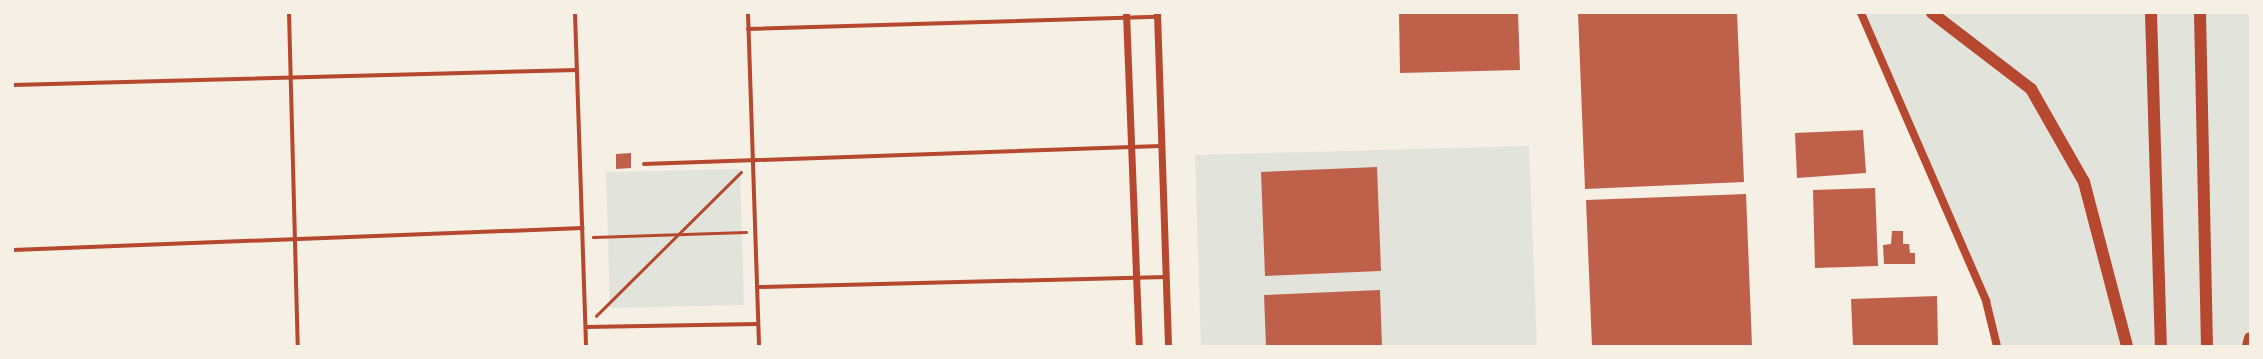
<!DOCTYPE html>
<html>
<head>
<meta charset="utf-8">
<style>
  body { margin:0 }
  #map { position:relative; width:2263px; height:359px; overflow:hidden; background:#f6efe4; font-family:"Fira Sans Condensed",sans-serif }
  div>[style] { position:absolute }
  [style*='--x'] { left:calc(var(--x)*1px); top:calc(var(--y)*1px); width:calc(var(--w)*1px); rotate:calc(var(--a)*1deg) }
  .green>* { inset:0; background:#e2e4dc }
  .building>* { inset:0; background:#bf614a }
  .path>* { height:2.5px; margin:-1.25px; padding:0 1.25px; transform-origin:1.25px; border-radius:1.25px; background:#b5482f }
  .minor>* { height:4px; margin:-2px; padding:0 2px; transform-origin:2px; border-radius:2px; background:#b5482f }
  .tertiary>* { height:7px; margin:-3.5px; padding:0 3.5px; transform-origin:3.5px; border-radius:3.5px; background:#b5482f }
  .secondary>* { height:8px; margin:-4px; padding:0 4px; transform-origin:4px; border-radius:4px; background:#b5482f }
  .motorway>* { height:12px; margin:-6px; padding:0 6px; transform-origin:6px; border-radius:6px; background:#b5482f }
  span { translate:-50% -50%; white-space:nowrap; text-align:center; line-height:1.15; -webkit-text-stroke:4px #f6efe4; paint-order:stroke }
  .frame { position:absolute; inset:0; border:14px solid #f6efe4; pointer-events:none }
</style>
</head>
<body>
<div id="map">
  <div class="green">
    <div style="clip-path:polygon(1861px 13px,2250px 13px,2250px 346px,1997px 346px,1986px 301px)"></div>
    <div style="clip-path:polygon(1529px 146px,1537px 346px,1201px 346px,1195px 155px)"></div>
    <div style="clip-path:polygon(740px 169px,744px 305px,610px 308px,606px 172px)"></div>
  </div>
  <div class="building">
    <div style="clip-path:polygon(1399px 13px,1518px 13px,1520px 70px,1400px 73px)"></div>
    <div style="clip-path:polygon(1578px 13px,1737px 13px,1744px 182px,1585px 189px)"></div>
    <div style="clip-path:polygon(1863px 130px,1866px 173px,1797px 178px,1795px 133px)"></div>
    <div style="clip-path:polygon(631px 153px,631px 168px,616px 169px,616px 154px)"></div>
    <div style="clip-path:polygon(1377px 167px,1381px 271px,1265px 276px,1261px 172px)"></div>
    <div style="clip-path:polygon(1875px 188px,1878px 266px,1815px 268px,1813px 190px)"></div>
    <div style="clip-path:polygon(1746px 194px,1752px 346px,1592px 346px,1586px 200px)"></div>
    <div style="clip-path:polygon(1892px 231px,1903px 231px,1903px 244px,1909px 244px,1910px 253px,1915px 253px,1915px 264px,1884px 264px,1883px 245px,1891px 244px)"></div>
    <div style="clip-path:polygon(1380px 290px,1382px 346px,1266px 346px,1264px 295px)"></div>
    <div style="clip-path:polygon(1937px 296px,1938px 346px,1853px 346px,1851px 299px)"></div>
  </div>
  <div class="path">
    <div style="--x:593;--y:237;--w:153;--a:-1.9"></div>
    <div style="--x:596;--y:316;--w:204;--a:-44.8"></div>
  </div>
  <div class="minor">
    <div style="--x:289;--y:13;--w:333;--a:88.5"></div>
    <div style="--x:575;--y:13;--w:333;--a:88.1"></div>
    <div style="--x:748;--y:13;--w:333;--a:88.1"></div>
    <div style="--x:748;--y:29;--w:409;--a:-1.7"></div>
    <div style="--x:13;--y:85;--w:564;--a:-1.52"></div>
    <div style="--x:644;--y:164;--w:517;--a:-1.99"></div>
    <div style="--x:13;--y:250;--w:570;--a:-2.21"></div>
    <div style="--x:757;--y:287;--w:409;--a:-1.4"></div>
    <div style="--x:586;--y:327;--w:172;--a:-1"></div>
  </div>
  <div class="tertiary">
    <div style="--x:1126;--y:13;--w:333;--a:87.8"></div>
    <div style="--x:1157;--y:13;--w:333;--a:88.1"></div>
  </div>
  <div class="secondary">
    <div style="--x:1861;--y:13;--w:314;--a:66.5"></div>
    <div style="--x:1986;--y:301;--w:46;--a:76.3"></div>
  </div>
  <div class="motorway">
    <div style="--x:1932;--y:13;--w:125;--a:37.5"></div>
    <div style="--x:2031;--y:89;--w:107;--a:60.3"></div>
    <div style="--x:2084;--y:182;--w:170;--a:75.3"></div>
    <div style="--x:2151;--y:13;--w:333;--a:88.3"></div>
    <div style="--x:2200;--y:13;--w:333;--a:88.8"></div>
    <div style="--x:2248;--y:346;--w:8;--a:-76"></div>
  </div>
  <div class="frame"></div>
</div>
</body>
</html>
